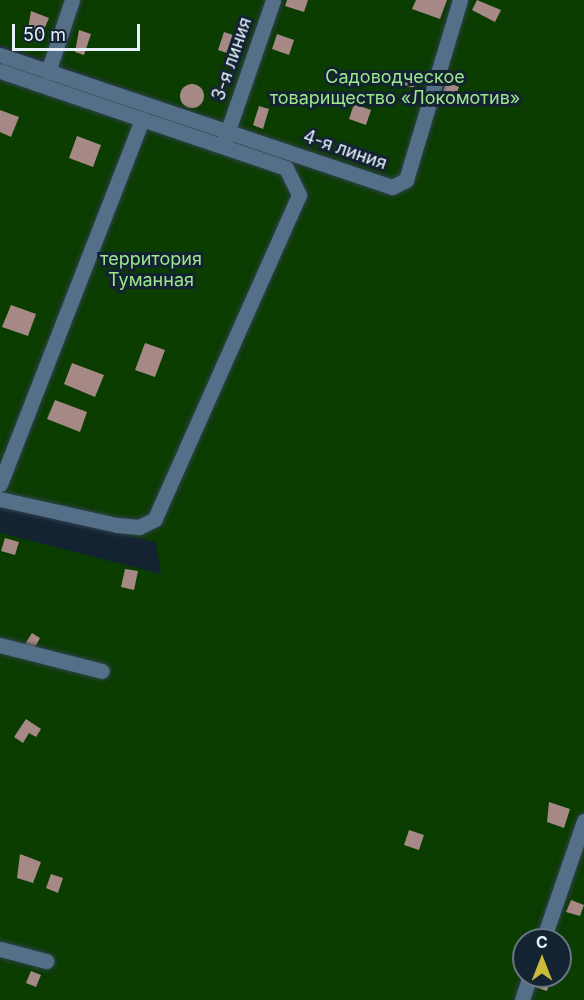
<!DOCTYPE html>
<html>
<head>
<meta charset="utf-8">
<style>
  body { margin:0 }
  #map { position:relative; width:584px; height:1000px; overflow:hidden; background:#142332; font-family:Inter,sans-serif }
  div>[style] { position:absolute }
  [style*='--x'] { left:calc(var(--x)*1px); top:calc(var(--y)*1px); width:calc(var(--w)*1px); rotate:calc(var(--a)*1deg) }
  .green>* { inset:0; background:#0b3c00 }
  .building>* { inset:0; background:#a68987 }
  .round { border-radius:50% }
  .roads { filter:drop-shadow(0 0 2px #32404e) drop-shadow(0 0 2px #32404e) }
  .minor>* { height:15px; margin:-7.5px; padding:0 7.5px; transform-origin:7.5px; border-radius:7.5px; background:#547088 }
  span { translate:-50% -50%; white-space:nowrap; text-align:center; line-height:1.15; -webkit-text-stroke:6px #142332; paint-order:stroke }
  .street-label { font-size:18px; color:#e7f1fc }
  .park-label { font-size:18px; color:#9fe78d }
  .north { position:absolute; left:512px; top:928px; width:60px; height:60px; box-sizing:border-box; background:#142332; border:2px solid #687583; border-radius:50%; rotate:0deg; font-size:16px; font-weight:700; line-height:24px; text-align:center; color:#e7f1fc }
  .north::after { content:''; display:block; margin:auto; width:21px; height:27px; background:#cbba39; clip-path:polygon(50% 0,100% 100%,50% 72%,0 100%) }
  .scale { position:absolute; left:12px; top:24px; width:128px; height:27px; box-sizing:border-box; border:3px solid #e7f1fc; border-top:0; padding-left:8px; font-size:18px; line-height:21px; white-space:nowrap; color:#e7f1fc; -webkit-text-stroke:4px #142332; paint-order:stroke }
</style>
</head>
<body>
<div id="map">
  <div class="green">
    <div style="clip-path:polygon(evenodd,0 0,584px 0,584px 1000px,0 1000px,0 533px,161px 574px,156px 542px,0 506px,0 62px,389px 181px,0 45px,0 0,524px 940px,560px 940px,560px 976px,524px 976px,524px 940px)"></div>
  </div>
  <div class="building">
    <div style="clip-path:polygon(287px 0,308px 0,304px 12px,285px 6px)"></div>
    <div style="clip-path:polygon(416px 0,447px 0,440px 19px,412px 9px)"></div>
    <div style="clip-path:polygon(477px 0,501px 10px,495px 22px,472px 10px)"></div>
    <div style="clip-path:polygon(31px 11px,49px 18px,42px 34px,28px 29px)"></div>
    <div style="clip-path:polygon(79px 30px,91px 34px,84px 55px,75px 52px)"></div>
    <div style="clip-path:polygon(224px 32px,239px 37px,233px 55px,218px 50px)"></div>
    <div style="clip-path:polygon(277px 34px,294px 40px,289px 55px,272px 49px)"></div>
    <div style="clip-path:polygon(401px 70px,417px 74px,414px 88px,398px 83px)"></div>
    <div style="clip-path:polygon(446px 82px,459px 87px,454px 100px,441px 96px)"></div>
    <div class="round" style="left:180px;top:84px;width:24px;height:24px"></div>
    <div style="clip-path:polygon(354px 104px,371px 110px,366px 125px,349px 119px)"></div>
    <div style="clip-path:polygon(259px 106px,269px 109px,263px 129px,253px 125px)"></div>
    <div style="clip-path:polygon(0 110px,19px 117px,11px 137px,0 132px)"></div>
    <div style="clip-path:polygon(77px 136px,101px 145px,93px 167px,69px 158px)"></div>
    <div style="clip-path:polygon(11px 305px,36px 314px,28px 336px,2px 327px)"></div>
    <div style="clip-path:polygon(145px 343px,165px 350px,155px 377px,135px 370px)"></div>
    <div style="clip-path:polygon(72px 363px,104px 375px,95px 397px,64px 384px)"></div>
    <div style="clip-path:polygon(55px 400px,87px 412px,80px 432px,47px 419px)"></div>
    <div style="clip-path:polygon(5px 538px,19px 542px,15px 555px,1px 551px)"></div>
    <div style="clip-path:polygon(125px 569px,138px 571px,134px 590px,121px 587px)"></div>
    <div style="clip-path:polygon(32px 633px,40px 638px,34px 649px,25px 644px)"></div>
    <div style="clip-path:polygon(26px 719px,41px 729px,36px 737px,29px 733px,23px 743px,14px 737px)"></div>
    <div style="clip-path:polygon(549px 802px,570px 809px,564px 828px,547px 822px)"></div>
    <div style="clip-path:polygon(409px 830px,424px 835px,419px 850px,404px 845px)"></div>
    <div style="clip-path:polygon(20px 854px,41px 862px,33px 883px,17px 878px)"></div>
    <div style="clip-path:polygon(51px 874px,63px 878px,58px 893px,46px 888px)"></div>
    <div style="clip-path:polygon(571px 900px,584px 905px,580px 916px,566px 912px)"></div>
    <div style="clip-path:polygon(31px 971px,41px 975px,36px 987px,26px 983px)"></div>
    <div style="clip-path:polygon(539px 976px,551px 977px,547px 991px,535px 987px)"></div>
  </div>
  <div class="roads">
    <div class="minor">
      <div style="--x:0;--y:55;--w:414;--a:18.6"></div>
      <div style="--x:392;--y:187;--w:16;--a:-27"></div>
      <div style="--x:406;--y:180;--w:188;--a:-73.3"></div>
      <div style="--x:0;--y:71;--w:302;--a:18.7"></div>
      <div style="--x:286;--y:168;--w:30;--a:64"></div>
      <div style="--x:299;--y:195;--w:355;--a:114"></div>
      <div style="--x:155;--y:519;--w:18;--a:153"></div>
      <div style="--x:139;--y:527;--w:22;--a:-175"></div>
      <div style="--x:117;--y:525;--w:120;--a:-167.5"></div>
      <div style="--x:48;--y:72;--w:76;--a:-71.6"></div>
      <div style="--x:225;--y:139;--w:147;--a:-70.9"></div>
      <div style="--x:0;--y:484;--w:392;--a:-68.7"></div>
      <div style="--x:0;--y:645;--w:105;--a:14.3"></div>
      <div style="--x:543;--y:940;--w:126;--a:-71"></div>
      <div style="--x:0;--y:949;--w:48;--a:14.6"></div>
      <div style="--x:522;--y:1000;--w:25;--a:-72"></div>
    </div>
  </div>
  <div class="street-label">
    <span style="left:232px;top:59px;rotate:-71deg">3-я линия</span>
    <span style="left:345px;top:150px;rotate:19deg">4-я линия</span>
  </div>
  <div class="park-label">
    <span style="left:395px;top:88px">Садоводческое<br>товарищество «Локомотив»</span>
    <span style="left:151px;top:270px">территория<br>Туманная</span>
  </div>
  <div class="north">С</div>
  <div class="scale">50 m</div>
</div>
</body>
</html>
